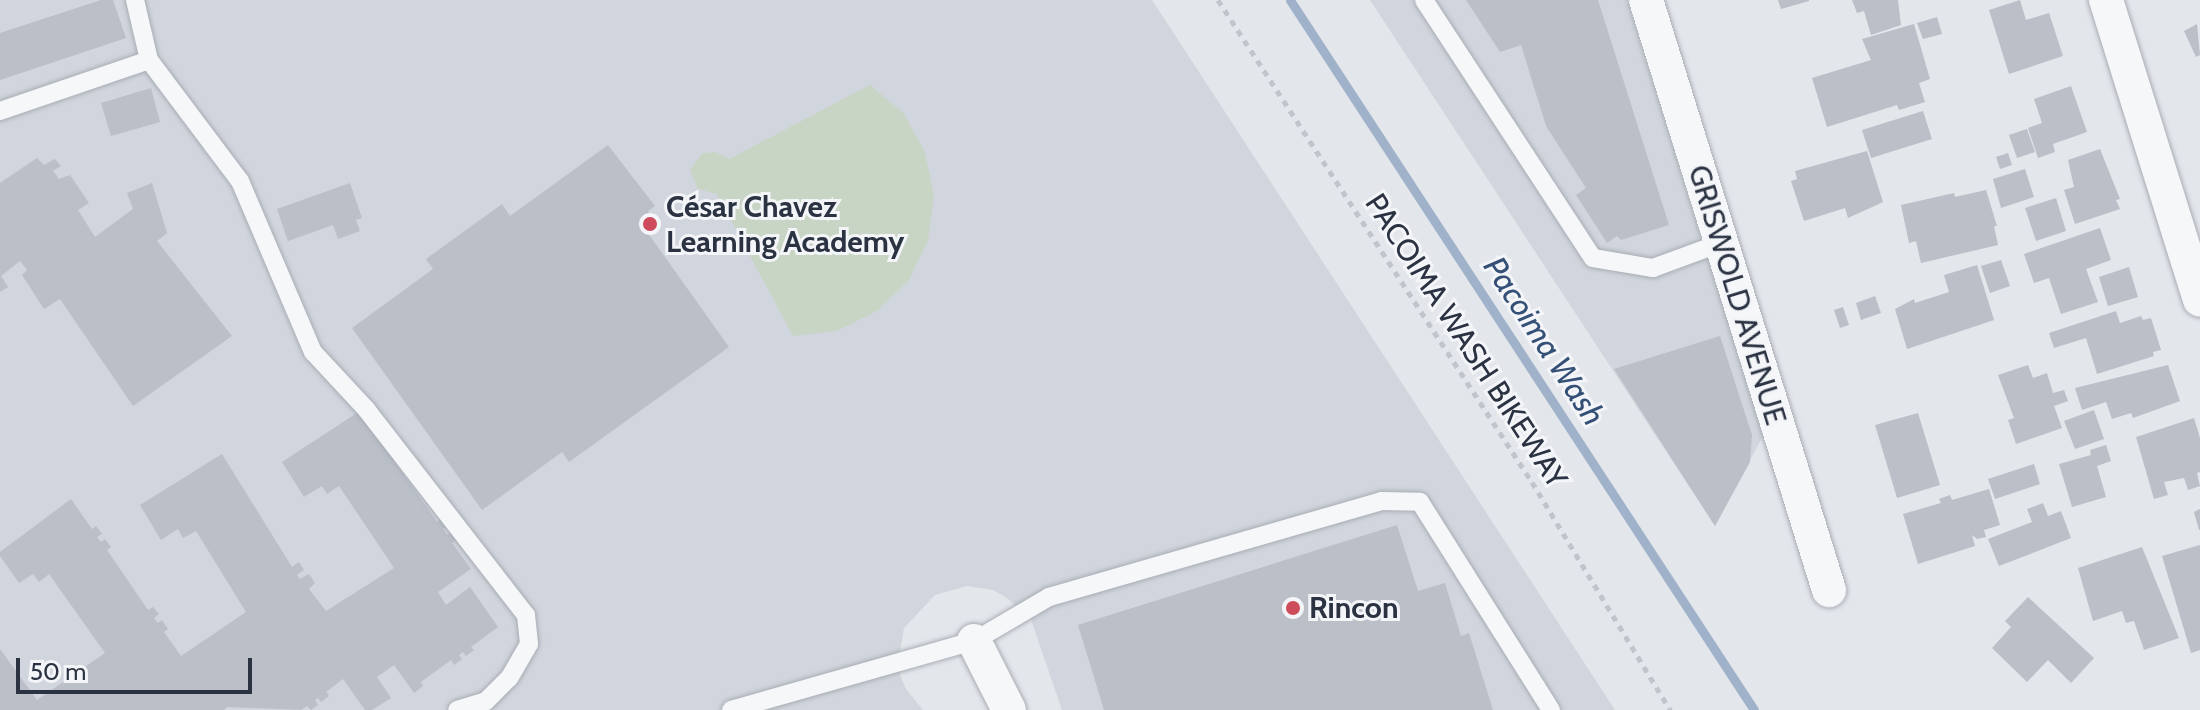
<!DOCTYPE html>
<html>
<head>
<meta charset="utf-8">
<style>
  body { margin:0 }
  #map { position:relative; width:2200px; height:710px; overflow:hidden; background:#e3e6eb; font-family:Cabin,sans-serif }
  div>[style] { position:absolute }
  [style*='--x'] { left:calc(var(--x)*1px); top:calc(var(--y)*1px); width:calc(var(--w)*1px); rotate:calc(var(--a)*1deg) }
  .built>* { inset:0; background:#d1d5dd }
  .green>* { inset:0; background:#c8d5c4 }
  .stream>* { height:9px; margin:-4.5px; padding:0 4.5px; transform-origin:4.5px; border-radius:4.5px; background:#9fb2ca }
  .building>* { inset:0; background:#babfc8 }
  .path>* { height:5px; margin-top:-2.5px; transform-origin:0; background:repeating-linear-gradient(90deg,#c1c4ca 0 6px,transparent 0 12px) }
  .roads { filter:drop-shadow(0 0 2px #a8adb5) drop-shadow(0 0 2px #a8adb5) }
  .service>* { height:18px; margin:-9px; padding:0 9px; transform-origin:9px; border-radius:9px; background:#f6f7f9 }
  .minor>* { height:34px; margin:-17px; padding:0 17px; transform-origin:17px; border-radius:17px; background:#f6f7f9 }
  .dots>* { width:22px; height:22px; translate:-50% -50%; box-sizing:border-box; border:4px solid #f3f5f8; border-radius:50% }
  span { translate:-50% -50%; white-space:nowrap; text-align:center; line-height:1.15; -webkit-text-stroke:6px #f3f5f8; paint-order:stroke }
  .poi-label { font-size:30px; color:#2b3343; font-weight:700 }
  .left { translate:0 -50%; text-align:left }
  .street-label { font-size:30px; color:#2b3343 }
  .water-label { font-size:32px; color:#355077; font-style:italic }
  .scale { position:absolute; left:16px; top:658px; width:236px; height:36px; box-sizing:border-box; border:4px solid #2b3343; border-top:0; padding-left:10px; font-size:24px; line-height:28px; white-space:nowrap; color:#2b3343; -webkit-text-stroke:6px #f3f5f8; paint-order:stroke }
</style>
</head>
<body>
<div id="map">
  <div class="built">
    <div style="clip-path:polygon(0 0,1152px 0,1615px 710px,1062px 710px,1031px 620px,1007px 598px,993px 590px,967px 586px,935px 595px,904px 628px,899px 656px,900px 675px,906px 689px,923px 710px,0 710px)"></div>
    <div style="clip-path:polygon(1370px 0,1627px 0,1763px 436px,1715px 526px)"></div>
  </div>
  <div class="green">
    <div style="clip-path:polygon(870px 85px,904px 114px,925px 152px,934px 196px,928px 240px,909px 280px,877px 311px,837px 331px,793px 336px,717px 194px,698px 189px,690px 170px,703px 153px,716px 152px,729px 159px)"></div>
  </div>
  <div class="stream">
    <div style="--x:1290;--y:0;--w:848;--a:56.83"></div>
  </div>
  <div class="building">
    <div style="clip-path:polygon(101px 0,113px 0,126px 38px,0 80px,0 33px)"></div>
    <div style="clip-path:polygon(1466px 0,1598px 0,1669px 225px,1621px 240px,1617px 236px,1607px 243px,1576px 195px,1586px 188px,1546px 126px,1521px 45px,1500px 52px)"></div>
    <div style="clip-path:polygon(1778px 0,1809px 0,1809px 1px,1781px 9px)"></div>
    <div style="clip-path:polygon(1852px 0,1898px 0,1901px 25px,1871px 35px,1864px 11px,1857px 13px)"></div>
    <div style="clip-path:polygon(2020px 0,2026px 20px,2049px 13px,2063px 56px,2009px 74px,1989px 10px)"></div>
    <div style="clip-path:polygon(1937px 17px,1942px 34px,1923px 39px,1917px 23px)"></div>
    <div style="clip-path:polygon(1914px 24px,1930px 79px,1919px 83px,1925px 102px,1899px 110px,1897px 105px,1827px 127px,1812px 78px,1871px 60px,1862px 39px)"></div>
    <div style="clip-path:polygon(2197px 24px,2200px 55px,2196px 57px,2184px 31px)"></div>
    <div style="clip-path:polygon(2071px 86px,2087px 132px,2053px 144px,2055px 152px,2038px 158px,2028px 128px,2042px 123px,2034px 99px)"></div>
    <div style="clip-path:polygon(151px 88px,160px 122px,111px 136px,101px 103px)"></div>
    <div style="clip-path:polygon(1923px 111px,1932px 139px,1871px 158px,1862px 130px)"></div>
    <div style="clip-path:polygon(2027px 129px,2035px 152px,2017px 158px,2009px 135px)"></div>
    <div style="clip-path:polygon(608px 145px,655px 206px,648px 211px,655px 222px,645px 229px,729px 347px,569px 462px,562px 452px,482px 510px,352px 328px,433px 269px,426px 259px,502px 204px,510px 216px)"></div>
    <div style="clip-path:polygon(2100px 149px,2120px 199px,2116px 200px,2120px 209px,2075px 224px,2064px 190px,2074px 187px,2068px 160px)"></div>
    <div style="clip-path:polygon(1867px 151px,1883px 202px,1848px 218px,1845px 208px,1804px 221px,1791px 181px,1797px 179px,1795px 171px)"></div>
    <div style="clip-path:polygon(2008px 153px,2012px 165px,2000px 169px,1996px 157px)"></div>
    <div style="clip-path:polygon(37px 158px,44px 165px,55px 159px,61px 166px,53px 171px,59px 179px,70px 175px,89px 203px,78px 210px,95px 237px,133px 209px,127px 193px,152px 183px,167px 233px,157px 241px,232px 336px,133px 406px,60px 299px,44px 309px,22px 275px,27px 270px,20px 261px,1px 276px,8px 287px,0 292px,0 183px)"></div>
    <div style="clip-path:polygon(2025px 169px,2034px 197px,2001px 208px,1993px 179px)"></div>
    <div style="clip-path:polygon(350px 183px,362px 218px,356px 220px,360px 231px,338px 239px,333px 225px,288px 241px,277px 209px)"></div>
    <div style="clip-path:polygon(1986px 190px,1997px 226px,1994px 226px,1998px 245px,1921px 263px,1916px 241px,1909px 243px,1901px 205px,1954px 193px,1955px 197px)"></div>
    <div style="clip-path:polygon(2056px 198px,2066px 231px,2036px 241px,2025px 208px)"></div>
    <div style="clip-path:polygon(2100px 228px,2111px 260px,2086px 269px,2098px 302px,2061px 314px,2049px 278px,2034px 283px,2024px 254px)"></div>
    <div style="clip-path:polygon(2001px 260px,2010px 286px,1990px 293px,1981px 266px)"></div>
    <div style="clip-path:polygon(1977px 265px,1994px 320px,1907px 349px,1895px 309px,1914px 299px,1915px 303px,1949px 292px,1944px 275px)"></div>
    <div style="clip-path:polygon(2129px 267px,2138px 297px,2108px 306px,2099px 277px)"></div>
    <div style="clip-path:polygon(1875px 296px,1881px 313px,1861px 320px,1856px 303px)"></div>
    <div style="clip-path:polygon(1843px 307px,1849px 325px,1840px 328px,1834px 310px)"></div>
    <div style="clip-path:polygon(2116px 311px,2120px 323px,2141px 316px,2143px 320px,2151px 318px,2161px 350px,2153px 352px,2154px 356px,2097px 374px,2086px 338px,2054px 348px,2049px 333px)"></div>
    <div style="clip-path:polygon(1720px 336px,1752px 435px,1750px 462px,1715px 526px,1614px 369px)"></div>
    <div style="clip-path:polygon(2028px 365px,2033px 378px,2047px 373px,2053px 393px,2064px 390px,2068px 401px,2054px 406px,2062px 428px,2016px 444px,2008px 420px,2014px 418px,1998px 375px)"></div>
    <div style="clip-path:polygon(2168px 365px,2180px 401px,2133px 418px,2131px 413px,2112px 419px,2106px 402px,2082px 410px,2075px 388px)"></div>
    <div style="clip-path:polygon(2094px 410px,2104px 439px,2075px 449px,2064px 421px)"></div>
    <div style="clip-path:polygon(360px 411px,399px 459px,395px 462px,437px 522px,441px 519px,446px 527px,443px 529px,447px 535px,451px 532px,457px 540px,452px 543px,471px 569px,438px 592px,446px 605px,470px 587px,498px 627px,471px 647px,474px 650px,466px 656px,463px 652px,459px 655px,462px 659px,454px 665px,451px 660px,421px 682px,423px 686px,414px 693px,394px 665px,377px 677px,391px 698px,372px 710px,365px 710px,343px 679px,326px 692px,329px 696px,321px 702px,318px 698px,315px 700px,318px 705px,311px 710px,307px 706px,301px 710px,227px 707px,224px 710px,0 710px,0 649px,37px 700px,105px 653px,49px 574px,39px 582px,33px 574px,19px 583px,0 556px,0 552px,71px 499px,92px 529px,96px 526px,102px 534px,97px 537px,101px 542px,105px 539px,111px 547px,107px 550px,148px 610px,153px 607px,159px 614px,154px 618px,158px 623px,162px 620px,168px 629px,164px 632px,181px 656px,246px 612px,196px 531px,183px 538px,178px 529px,161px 540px,140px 505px,222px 454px,292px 567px,299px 562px,304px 570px,297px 575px,300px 579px,309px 574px,315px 583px,309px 589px,326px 611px,394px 568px,339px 486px,327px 494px,322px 486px,304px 497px,282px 462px)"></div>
    <div style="clip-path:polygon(1918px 413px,1940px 485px,1897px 498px,1875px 425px)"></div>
    <div style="clip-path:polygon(2194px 418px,2200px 438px,2200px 472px,2197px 473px,2200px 486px,2188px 490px,2184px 478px,2164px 482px,2168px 495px,2154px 499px,2136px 437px)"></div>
    <div style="clip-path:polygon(2106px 445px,2111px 461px,2097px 466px,2106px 497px,2072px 507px,2059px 464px,2091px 455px,2090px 450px)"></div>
    <div style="clip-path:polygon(2034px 464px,2040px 484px,1995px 499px,1988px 479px)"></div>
    <div style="clip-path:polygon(1989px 489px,2000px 525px,1984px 530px,1986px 537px,1977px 539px,1972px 535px,1975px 546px,1918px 564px,1903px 514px,1941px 503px,1939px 499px,1950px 495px,1952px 500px)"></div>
    <div style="clip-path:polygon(2043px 503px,2048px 516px,2061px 511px,2071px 538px,1999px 566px,1988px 539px,2032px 522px,2027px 509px)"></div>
    <div style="clip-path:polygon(2200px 509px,2200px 530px,2199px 530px,2194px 512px)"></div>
    <div style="clip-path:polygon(1397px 525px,1418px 591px,1445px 583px,1461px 636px,1469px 633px,1493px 710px,1104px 710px,1078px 625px)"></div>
    <div style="clip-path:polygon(2200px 545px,2200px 650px,2191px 653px,2162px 556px)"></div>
    <div style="clip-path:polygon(2142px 547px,2179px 638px,2144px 650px,2134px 621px,2126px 623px,2122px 611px,2093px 621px,2078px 568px)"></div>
    <div style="clip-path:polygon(2028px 597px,2094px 658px,2071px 683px,2048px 660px,2027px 682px,1992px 648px,2011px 627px,2005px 621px)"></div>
  </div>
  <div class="path">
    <div style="--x:1218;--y:0;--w:575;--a:56.92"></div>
    <div style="--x:1532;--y:482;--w:267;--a:58.8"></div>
  </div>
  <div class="roads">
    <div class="service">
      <div style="--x:1424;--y:0;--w:308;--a:56.8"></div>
      <div style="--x:1593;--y:258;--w:61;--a:9.5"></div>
      <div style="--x:1653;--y:268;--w:72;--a:-20.2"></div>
      <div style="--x:149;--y:60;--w:151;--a:53.1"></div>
      <div style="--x:240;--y:181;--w:186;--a:66.9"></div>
      <div style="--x:313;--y:352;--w:78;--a:47.1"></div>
      <div style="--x:366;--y:409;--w:261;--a:52.2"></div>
      <div style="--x:526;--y:615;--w:29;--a:84"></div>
      <div style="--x:529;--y:644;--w:39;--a:120"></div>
      <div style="--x:509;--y:678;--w:33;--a:135"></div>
      <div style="--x:486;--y:701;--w:30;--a:163"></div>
      <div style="--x:0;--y:111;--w:157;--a:-18.9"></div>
      <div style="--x:149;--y:60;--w:62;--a:-103.1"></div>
      <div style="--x:731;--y:710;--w:253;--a:-15.9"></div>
      <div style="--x:974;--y:641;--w:87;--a:-30.4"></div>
      <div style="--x:1049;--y:597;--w:346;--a:-16.1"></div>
      <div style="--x:1381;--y:501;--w:39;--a:1"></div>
      <div style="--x:1420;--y:502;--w:246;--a:57.8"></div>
    </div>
    <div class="minor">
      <div style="--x:1646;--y:0;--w:618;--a:72.77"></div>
      <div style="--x:2106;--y:0;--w:314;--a:72.6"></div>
      <div style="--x:974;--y:641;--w:77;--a:63.1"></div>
    </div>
  </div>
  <div class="dots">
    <div style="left:650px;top:224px;background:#cd4b5a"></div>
    <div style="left:1293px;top:608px;background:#cd4b5a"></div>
  </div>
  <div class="poi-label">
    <span class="left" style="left:666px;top:224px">César Chavez<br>Learning Academy</span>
    <span class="left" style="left:1309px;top:608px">Rincon</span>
  </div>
  <div class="street-label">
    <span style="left:1737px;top:295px;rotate:73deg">GRISWOLD AVENUE</span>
    <span style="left:1466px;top:341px;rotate:57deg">PACOIMA WASH BIKEWAY</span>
  </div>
  <div class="water-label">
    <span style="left:1544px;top:341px;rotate:57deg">Pacoima Wash</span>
  </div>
  <div class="scale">50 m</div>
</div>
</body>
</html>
